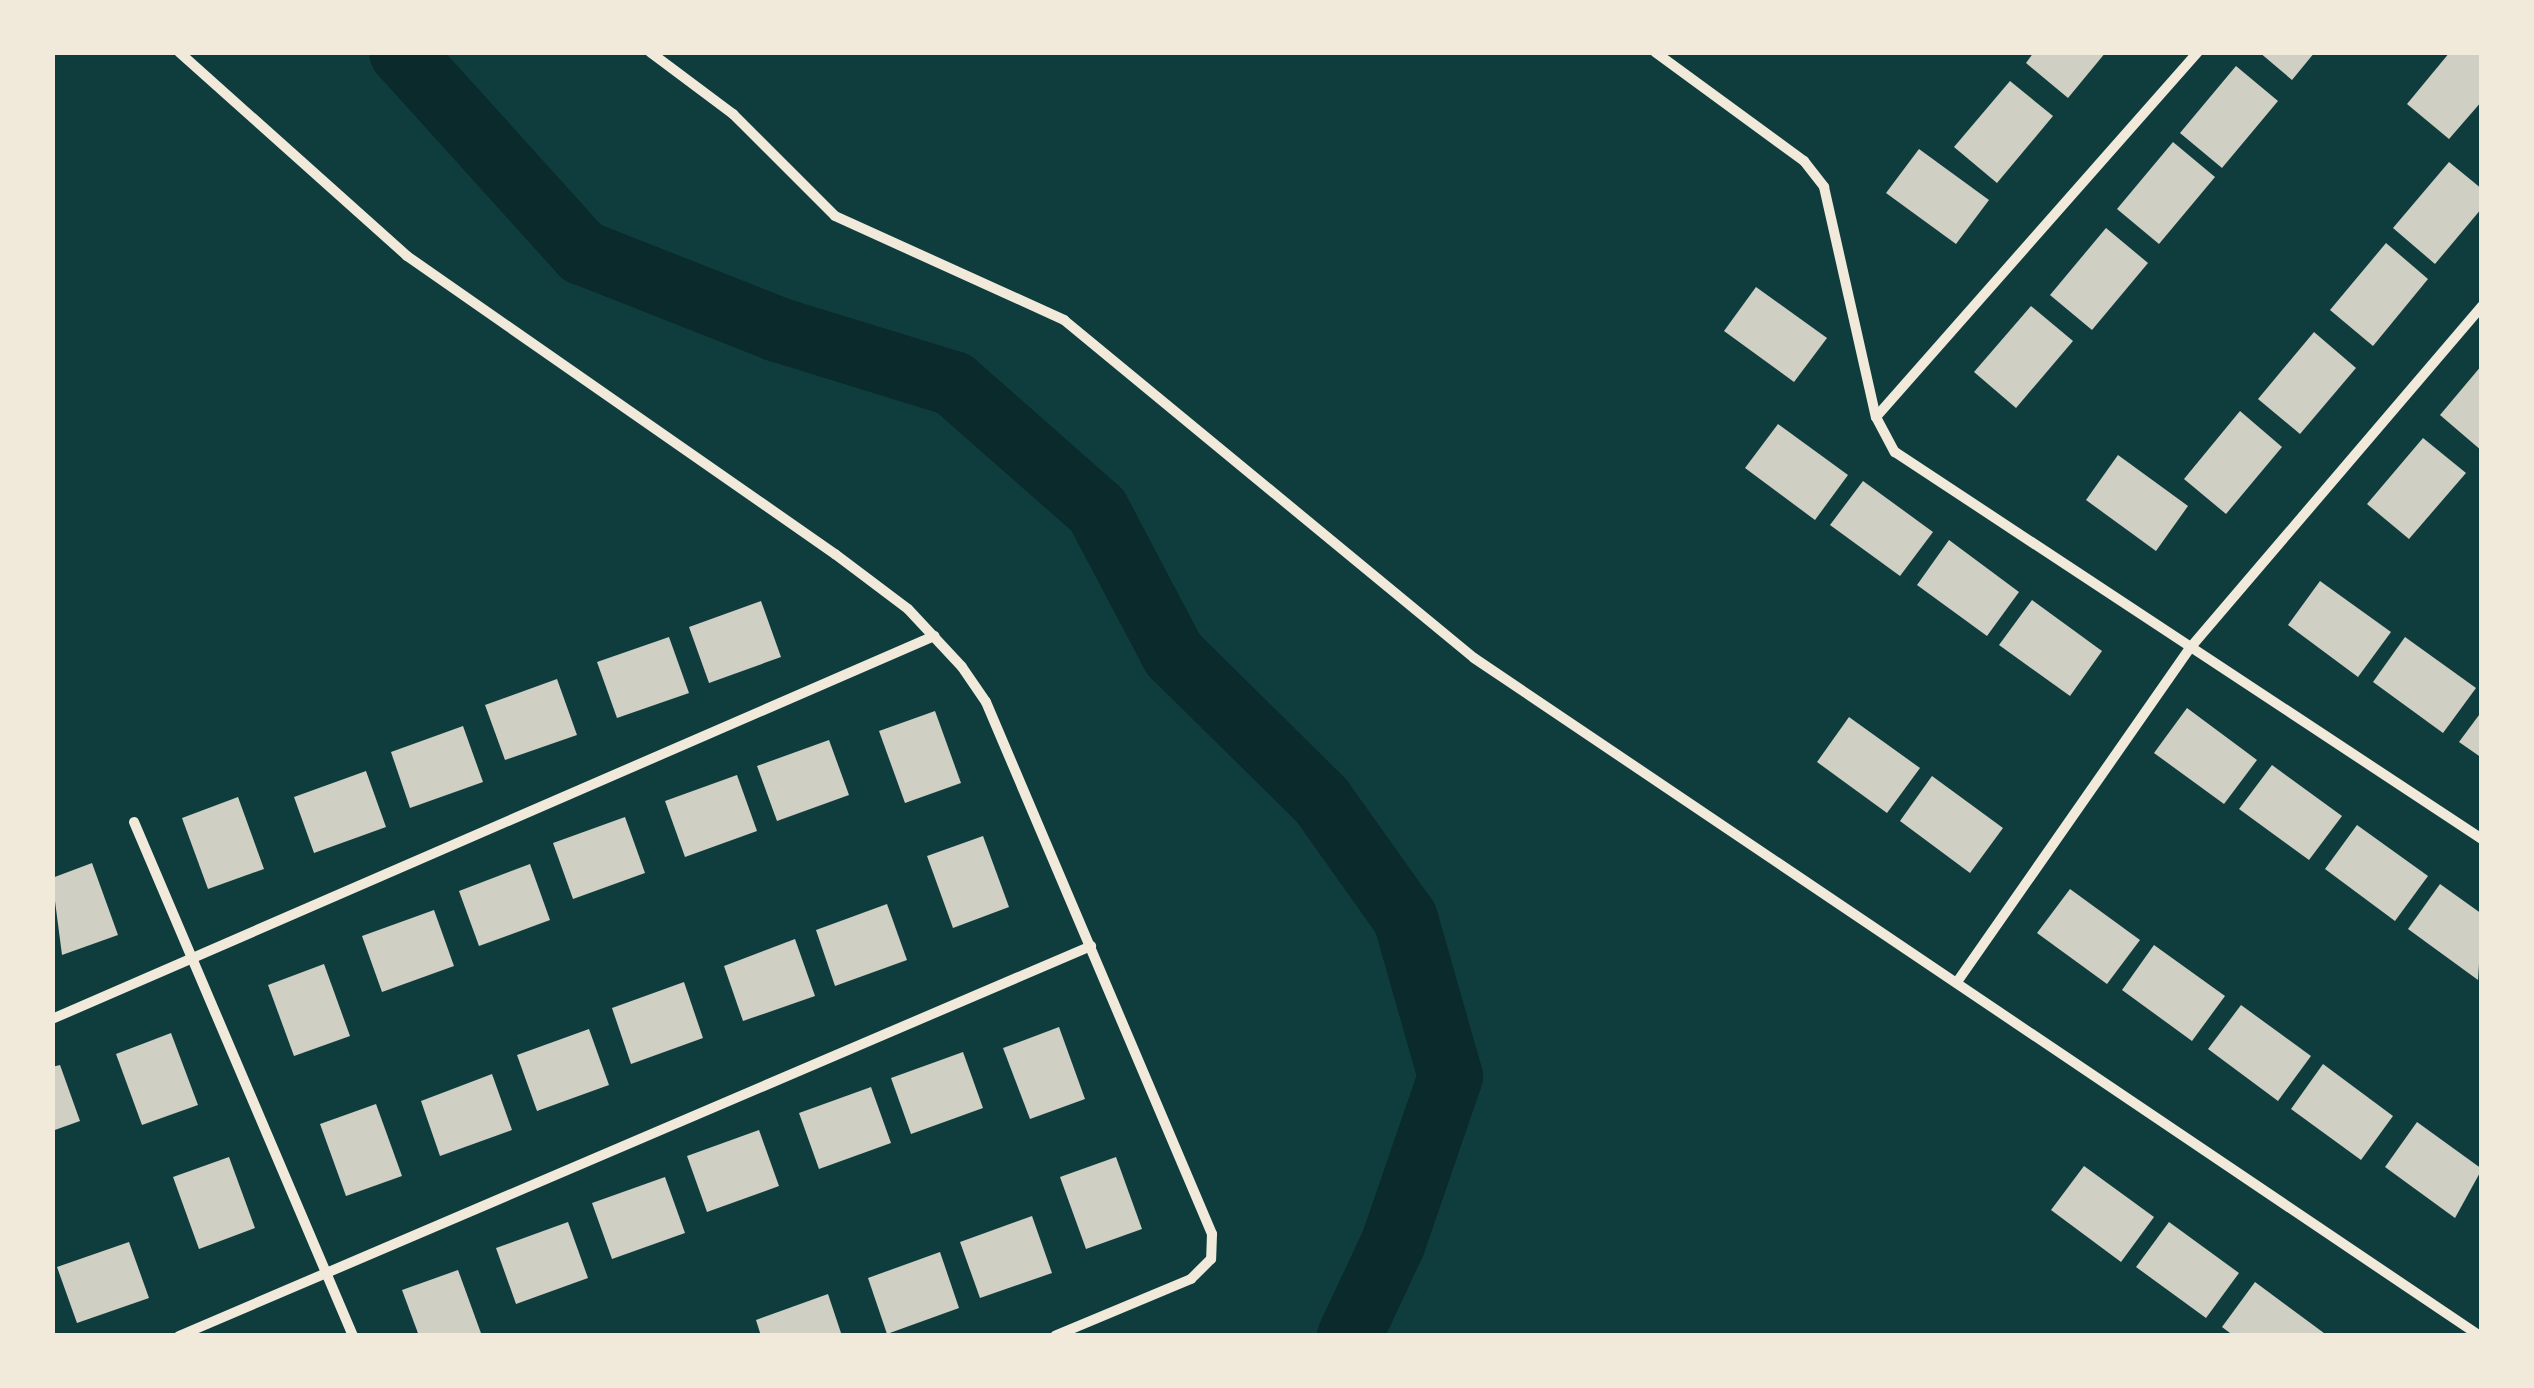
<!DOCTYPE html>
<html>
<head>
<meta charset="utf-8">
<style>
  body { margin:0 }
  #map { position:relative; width:2534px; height:1388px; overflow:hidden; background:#0f3d3e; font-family:"Titillium Web",sans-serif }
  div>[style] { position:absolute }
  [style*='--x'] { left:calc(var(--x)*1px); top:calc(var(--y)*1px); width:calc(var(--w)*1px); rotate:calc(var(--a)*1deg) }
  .river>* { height:65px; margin:-32.5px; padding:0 32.5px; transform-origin:32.5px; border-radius:32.5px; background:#0a2a2b }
  .building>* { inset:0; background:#cfcfc3 }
  .minor>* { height:10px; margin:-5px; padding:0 5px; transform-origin:5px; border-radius:5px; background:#f1e9da }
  span { translate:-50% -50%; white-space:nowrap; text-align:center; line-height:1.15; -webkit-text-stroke:10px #f1e9da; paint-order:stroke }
  .frame { position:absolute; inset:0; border:55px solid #f1e9da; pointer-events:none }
</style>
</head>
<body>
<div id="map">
  <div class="river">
    <div style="--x:401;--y:52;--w:270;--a:47.9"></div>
    <div style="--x:582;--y:252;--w:210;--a:21.5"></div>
    <div style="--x:777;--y:329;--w:184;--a:17.1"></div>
    <div style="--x:953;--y:383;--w:192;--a:41.4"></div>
    <div style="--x:1097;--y:510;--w:163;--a:62.2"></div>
    <div style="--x:1173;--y:654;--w:208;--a:44.6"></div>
    <div style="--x:1321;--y:800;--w:145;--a:54.6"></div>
    <div style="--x:1405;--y:918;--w:164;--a:74.1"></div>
    <div style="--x:1450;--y:1076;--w:178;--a:109"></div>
    <div style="--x:1392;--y:1244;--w:102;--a:115.1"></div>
  </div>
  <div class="building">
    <div style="clip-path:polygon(2034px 52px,2106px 52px,2068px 98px,2026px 63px)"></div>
    <div style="clip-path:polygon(2259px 52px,2315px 52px,2292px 80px)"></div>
    <div style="clip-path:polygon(2450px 52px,2482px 52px,2482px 101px,2449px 139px,2407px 104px)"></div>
    <div style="clip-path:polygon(2236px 66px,2278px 101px,2222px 168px,2180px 133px)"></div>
    <div style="clip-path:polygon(2010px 81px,2053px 116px,1997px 183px,1954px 147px)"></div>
    <div style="clip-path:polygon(2173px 142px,2215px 177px,2159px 244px,2117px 209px)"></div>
    <div style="clip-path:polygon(1919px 149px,1989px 200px,1956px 244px,1886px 193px)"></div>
    <div style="clip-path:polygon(2449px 162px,2482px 189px,2482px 208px,2435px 264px,2393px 228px)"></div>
    <div style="clip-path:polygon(2106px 228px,2148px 263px,2092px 330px,2050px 295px)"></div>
    <div style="clip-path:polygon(2386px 243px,2428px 279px,2373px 346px,2330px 310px)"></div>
    <div style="clip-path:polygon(1756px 287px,1827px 338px,1794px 382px,1724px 331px)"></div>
    <div style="clip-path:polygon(2031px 306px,2073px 341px,2016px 408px,1974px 372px)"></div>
    <div style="clip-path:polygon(2314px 332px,2356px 368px,2300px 434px,2258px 399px)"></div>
    <div style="clip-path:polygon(2482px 365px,2482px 451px,2440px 415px)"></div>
    <div style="clip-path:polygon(2240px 411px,2282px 447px,2226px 514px,2184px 479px)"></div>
    <div style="clip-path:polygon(1778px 424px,1848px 475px,1815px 520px,1745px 468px)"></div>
    <div style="clip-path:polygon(2423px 438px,2466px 473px,2409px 539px,2367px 504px)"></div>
    <div style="clip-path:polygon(2118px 455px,2188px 506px,2156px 551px,2086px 500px)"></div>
    <div style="clip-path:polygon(1863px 481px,1933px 532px,1900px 576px,1830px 525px)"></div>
    <div style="clip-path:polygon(1949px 540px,2019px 592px,1987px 636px,1917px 585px)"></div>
    <div style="clip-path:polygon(2320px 581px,2391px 632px,2358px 677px,2288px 625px)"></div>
    <div style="clip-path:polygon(2032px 600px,2102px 651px,2070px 696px,1999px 645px)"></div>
    <div style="clip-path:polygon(761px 601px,781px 657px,709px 683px,689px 627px)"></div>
    <div style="clip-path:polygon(669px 637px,689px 693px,617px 718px,597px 662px)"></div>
    <div style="clip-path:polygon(2405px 637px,2476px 688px,2443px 733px,2373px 682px)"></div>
    <div style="clip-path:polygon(557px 679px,577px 735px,505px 760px,485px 705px)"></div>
    <div style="clip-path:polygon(2187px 708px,2257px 760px,2224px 804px,2154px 753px)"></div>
    <div style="clip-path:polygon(935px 711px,961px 783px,905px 803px,879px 731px)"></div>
    <div style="clip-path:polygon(2482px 711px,2482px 758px,2459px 742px)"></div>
    <div style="clip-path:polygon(1849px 717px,1920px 768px,1887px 813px,1817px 762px)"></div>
    <div style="clip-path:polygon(463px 726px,483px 782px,410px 808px,391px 752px)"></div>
    <div style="clip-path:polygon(829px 740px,849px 795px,777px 821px,757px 766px)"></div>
    <div style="clip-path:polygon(2272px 765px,2342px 816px,2309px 860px,2239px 809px)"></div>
    <div style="clip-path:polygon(366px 771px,386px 827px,314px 853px,294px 797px)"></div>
    <div style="clip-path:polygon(737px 775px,757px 831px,685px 857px,665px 801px)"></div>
    <div style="clip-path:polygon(1932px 776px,2003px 828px,1970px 873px,1900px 821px)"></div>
    <div style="clip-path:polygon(238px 797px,264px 869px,208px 889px,182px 818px)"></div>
    <div style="clip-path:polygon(625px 817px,645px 873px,573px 899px,553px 843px)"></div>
    <div style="clip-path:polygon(2357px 825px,2428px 876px,2395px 921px,2325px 869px)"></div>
    <div style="clip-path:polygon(983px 836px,1009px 907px,953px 928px,927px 856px)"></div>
    <div style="clip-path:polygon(92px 863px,118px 935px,62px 955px,52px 878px)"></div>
    <div style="clip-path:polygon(530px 864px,550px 920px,479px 946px,459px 891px)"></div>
    <div style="clip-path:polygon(2440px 884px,2482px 914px,2478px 980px,2408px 929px)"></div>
    <div style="clip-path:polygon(2070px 889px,2140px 940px,2107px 984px,2037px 933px)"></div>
    <div style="clip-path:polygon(887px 904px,907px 960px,835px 986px,816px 930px)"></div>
    <div style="clip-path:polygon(434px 910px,454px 966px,382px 992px,362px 936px)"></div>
    <div style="clip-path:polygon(795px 939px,815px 996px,743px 1021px,724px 966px)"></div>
    <div style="clip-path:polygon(2154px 945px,2225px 996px,2192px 1041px,2122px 990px)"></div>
    <div style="clip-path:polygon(324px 964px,350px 1036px,294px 1056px,268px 985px)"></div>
    <div style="clip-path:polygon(684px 982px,703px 1038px,631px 1064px,612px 1008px)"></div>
    <div style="clip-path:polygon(2241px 1005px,2311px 1056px,2278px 1101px,2208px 1049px)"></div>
    <div style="clip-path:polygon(1059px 1027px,1085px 1099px,1030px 1119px,1003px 1048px)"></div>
    <div style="clip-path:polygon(589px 1029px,609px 1085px,537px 1111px,517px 1055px)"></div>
    <div style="clip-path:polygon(171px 1033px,198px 1105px,142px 1125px,116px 1054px)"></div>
    <div style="clip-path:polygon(963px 1052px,983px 1108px,911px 1134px,891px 1078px)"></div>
    <div style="clip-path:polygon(2323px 1064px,2393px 1116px,2361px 1160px,2291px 1109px)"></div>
    <div style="clip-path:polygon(60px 1065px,80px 1121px,52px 1131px,52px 1067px)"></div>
    <div style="clip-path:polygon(492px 1074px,512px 1130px,440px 1156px,421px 1101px)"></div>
    <div style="clip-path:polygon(871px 1087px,891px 1143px,819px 1169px,799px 1113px)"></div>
    <div style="clip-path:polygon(376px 1104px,402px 1176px,346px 1196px,320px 1124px)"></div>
    <div style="clip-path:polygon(2417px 1122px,2482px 1169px,2455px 1218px,2385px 1167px)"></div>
    <div style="clip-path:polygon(759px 1130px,779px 1186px,707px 1212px,687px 1156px)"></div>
    <div style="clip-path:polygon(229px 1157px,255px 1228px,199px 1249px,173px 1177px)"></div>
    <div style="clip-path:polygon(1116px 1157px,1142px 1229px,1086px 1249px,1060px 1177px)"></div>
    <div style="clip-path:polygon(2084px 1166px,2154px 1217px,2121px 1262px,2051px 1210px)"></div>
    <div style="clip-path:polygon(665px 1177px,685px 1233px,612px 1259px,592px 1203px)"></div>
    <div style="clip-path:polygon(1032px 1216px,1052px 1273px,980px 1298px,960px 1242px)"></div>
    <div style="clip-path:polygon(568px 1222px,588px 1278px,516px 1304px,496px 1248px)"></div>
    <div style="clip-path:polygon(2169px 1222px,2239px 1273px,2206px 1318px,2136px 1267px)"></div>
    <div style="clip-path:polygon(129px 1242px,149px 1298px,77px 1323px,57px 1267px)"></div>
    <div style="clip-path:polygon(940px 1252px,959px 1308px,887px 1334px,868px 1278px)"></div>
    <div style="clip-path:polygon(458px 1270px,482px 1336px,419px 1336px,402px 1290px)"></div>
    <div style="clip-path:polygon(2255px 1282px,2328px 1336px,2234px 1336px,2222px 1327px)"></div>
    <div style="clip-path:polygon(828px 1294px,842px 1336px,761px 1336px,756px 1320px)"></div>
  </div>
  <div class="minor">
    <div style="--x:179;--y:52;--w:306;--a:41.8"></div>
    <div style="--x:407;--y:256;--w:522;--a:34.85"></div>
    <div style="--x:835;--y:554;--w:91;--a:37"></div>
    <div style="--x:908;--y:609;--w:79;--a:47"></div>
    <div style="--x:962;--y:667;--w:42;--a:55.6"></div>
    <div style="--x:986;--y:702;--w:578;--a:66.98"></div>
    <div style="--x:1212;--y:1234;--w:25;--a:92"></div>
    <div style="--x:1211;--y:1259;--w:28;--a:135"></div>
    <div style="--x:1191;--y:1279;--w:147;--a:157.3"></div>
    <div style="--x:650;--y:52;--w:104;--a:36.8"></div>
    <div style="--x:733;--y:114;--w:144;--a:45"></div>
    <div style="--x:835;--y:216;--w:252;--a:24.4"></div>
    <div style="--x:1064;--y:320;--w:531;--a:39.5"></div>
    <div style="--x:1474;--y:658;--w:1213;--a:33.98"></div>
    <div style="--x:1655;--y:52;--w:185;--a:36.2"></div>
    <div style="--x:1804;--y:161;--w:33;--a:52"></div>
    <div style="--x:1824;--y:187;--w:236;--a:77.3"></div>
    <div style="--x:1876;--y:417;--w:40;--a:62"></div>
    <div style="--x:1895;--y:452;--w:703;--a:33.4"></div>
    <div style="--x:1876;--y:417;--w:487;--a:-48.6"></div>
    <div style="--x:134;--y:822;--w:559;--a:66.92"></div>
    <div style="--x:1957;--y:982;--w:407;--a:-55.1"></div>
    <div style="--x:2190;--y:648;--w:450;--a:-49.5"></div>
    <div style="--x:52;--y:1019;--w:962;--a:-23.47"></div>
    <div style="--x:179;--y:1336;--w:992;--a:-23.15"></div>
  </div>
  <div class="frame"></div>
</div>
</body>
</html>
